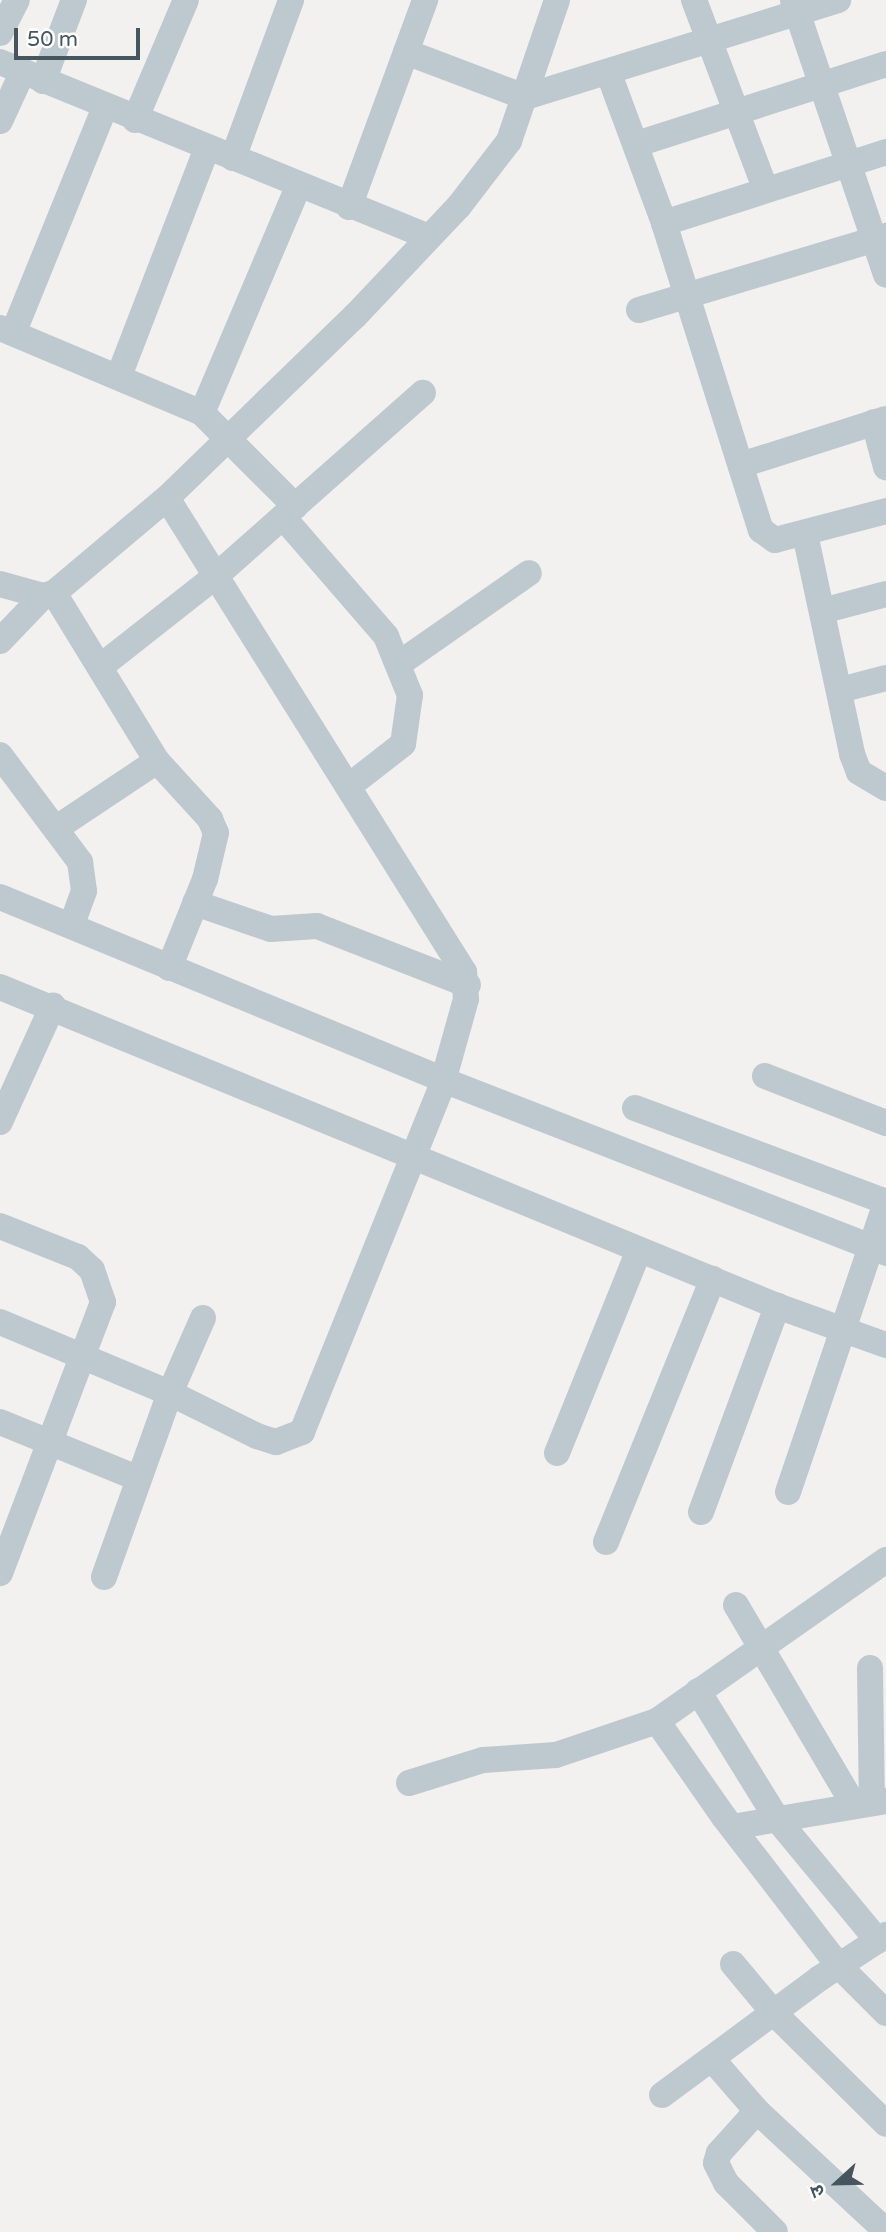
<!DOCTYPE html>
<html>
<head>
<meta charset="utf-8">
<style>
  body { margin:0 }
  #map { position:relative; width:886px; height:2232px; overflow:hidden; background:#f3f0f0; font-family:"Varela Round","Noto Sans Devanagari",sans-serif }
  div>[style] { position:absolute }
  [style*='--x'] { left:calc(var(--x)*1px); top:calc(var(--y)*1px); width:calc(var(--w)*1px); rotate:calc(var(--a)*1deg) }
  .minor>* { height:26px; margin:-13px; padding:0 13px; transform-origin:13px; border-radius:13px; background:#bdc9cf }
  span { translate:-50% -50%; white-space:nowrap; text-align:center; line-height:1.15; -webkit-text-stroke:6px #fff; paint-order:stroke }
  .north { position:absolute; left:802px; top:2148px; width:70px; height:70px; -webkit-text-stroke:5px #fff; paint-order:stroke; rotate:248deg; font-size:19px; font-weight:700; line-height:28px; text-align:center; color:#47555e }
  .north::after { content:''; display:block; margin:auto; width:24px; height:32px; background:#47555e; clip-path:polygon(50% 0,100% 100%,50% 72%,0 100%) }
  .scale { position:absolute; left:14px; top:28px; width:126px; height:32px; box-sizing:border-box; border:4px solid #47555e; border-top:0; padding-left:9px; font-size:21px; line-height:24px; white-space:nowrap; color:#47555e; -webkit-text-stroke:5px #fff; paint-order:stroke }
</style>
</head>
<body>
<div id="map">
  <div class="minor">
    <div style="--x:694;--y:0;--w:201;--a:69.3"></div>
    <div style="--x:793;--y:0;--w:290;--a:71.3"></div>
    <div style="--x:0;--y:33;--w:37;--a:-63"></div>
    <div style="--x:406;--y:52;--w:127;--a:20.7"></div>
    <div style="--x:525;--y:97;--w:328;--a:-17.2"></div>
    <div style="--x:0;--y:62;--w:460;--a:22.2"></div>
    <div style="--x:609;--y:74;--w:159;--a:69.7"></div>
    <div style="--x:664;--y:223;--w:322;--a:72.5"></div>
    <div style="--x:761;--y:530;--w:17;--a:36"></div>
    <div style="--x:775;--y:540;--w:115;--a:-14.6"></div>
    <div style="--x:43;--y:81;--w:87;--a:-69.1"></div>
    <div style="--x:135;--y:120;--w:130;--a:-67"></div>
    <div style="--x:0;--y:121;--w:55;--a:-65.3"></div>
    <div style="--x:637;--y:144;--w:262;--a:-17.8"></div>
    <div style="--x:233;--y:158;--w:168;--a:-69.8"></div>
    <div style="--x:349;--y:207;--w:221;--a:-69.8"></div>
    <div style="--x:664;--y:223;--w:233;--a:-17.7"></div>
    <div style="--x:639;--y:310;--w:258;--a:-16.7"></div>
    <div style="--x:0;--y:328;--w:219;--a:22.8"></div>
    <div style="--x:202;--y:413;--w:132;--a:45"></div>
    <div style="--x:14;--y:331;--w:242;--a:-67.9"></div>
    <div style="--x:119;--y:376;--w:244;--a:-68.9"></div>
    <div style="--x:202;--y:413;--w:246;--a:-67"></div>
    <div style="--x:874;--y:422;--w:47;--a:75.1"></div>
    <div style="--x:744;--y:464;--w:149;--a:-17.6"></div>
    <div style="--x:283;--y:517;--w:157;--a:49.1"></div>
    <div style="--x:386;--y:636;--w:64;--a:67.9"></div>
    <div style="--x:410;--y:695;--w:49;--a:98.1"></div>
    <div style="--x:403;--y:744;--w:68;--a:142.1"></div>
    <div style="--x:805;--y:534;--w:225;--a:77.9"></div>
    <div style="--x:852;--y:754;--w:19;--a:69"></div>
    <div style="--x:859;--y:772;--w:31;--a:31"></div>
    <div style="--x:0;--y:584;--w:45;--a:15.6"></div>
    <div style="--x:43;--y:596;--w:11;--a:-15"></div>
    <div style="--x:54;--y:593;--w:148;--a:-40.1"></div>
    <div style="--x:167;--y:498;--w:262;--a:-44.1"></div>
    <div style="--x:355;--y:316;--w:151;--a:-46.6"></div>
    <div style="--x:459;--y:206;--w:82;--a:-52.4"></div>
    <div style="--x:509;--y:141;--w:149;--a:-71.2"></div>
    <div style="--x:54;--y:593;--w:197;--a:58.5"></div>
    <div style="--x:157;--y:761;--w:79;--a:47.6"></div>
    <div style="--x:210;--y:819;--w:15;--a:67"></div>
    <div style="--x:216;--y:833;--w:47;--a:103.4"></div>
    <div style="--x:205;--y:879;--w:96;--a:112"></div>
    <div style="--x:822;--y:611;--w:66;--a:-14.9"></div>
    <div style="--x:0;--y:641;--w:62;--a:-46.3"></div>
    <div style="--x:400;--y:663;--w:157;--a:-34.9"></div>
    <div style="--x:100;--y:667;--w:149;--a:-38.2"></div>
    <div style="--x:217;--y:575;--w:275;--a:-41.5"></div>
    <div style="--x:840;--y:690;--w:48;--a:-14.6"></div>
    <div style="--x:0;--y:755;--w:134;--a:53.2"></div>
    <div style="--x:80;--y:862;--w:29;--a:82"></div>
    <div style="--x:84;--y:891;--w:37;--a:110"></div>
    <div style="--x:58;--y:827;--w:119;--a:-33.7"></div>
    <div style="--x:0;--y:897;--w:479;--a:22.4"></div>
    <div style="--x:443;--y:1080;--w:476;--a:21.3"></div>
    <div style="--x:195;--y:903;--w:80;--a:18.9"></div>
    <div style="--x:271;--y:929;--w:46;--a:-3.7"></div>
    <div style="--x:317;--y:926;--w:162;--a:21.3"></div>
    <div style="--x:0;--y:987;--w:840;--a:22.32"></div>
    <div style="--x:777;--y:1306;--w:116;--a:19.7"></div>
    <div style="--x:765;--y:1076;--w:130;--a:21.2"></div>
    <div style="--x:635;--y:1108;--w:268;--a:20.5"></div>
    <div style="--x:0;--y:1122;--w:128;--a:-65.6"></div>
    <div style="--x:0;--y:1226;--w:84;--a:21.7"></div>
    <div style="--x:78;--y:1257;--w:19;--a:43"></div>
    <div style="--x:92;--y:1270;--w:34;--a:71"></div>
    <div style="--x:103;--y:1302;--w:290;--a:110.8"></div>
    <div style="--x:0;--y:1322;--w:184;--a:22.7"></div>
    <div style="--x:170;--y:1393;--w:97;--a:26.3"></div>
    <div style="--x:257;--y:1436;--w:20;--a:18"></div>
    <div style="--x:276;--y:1442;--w:28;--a:-21"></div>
    <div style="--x:302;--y:1432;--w:374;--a:-68"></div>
    <div style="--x:442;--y:1085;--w:89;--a:-74.4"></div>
    <div style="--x:466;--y:999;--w:27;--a:-94"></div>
    <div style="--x:464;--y:972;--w:559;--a:-122.07"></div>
    <div style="--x:0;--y:1422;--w:148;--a:22.2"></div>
    <div style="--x:557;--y:1453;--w:219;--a:-68"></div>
    <div style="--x:788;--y:1492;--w:306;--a:-71.3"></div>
    <div style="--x:701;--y:1512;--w:220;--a:-69.7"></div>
    <div style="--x:606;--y:1542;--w:284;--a:-67.9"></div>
    <div style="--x:104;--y:1577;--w:195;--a:-70.3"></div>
    <div style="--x:170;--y:1393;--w:82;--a:-66.3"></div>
    <div style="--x:736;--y:1605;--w:232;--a:59.5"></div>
    <div style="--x:870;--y:1668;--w:135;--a:89.2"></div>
    <div style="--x:698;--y:1691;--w:150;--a:58.3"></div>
    <div style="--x:777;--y:1819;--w:158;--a:50.4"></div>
    <div style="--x:657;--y:1721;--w:117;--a:55.1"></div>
    <div style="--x:724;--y:1817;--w:187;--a:52.4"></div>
    <div style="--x:838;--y:1965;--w:68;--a:45"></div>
    <div style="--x:409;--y:1783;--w:77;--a:-17.3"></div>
    <div style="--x:483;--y:1760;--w:73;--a:-3.9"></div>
    <div style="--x:556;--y:1755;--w:107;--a:-18.6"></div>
    <div style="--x:657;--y:1721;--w:280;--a:-35.1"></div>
    <div style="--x:732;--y:1827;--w:156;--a:-9.6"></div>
    <div style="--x:733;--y:1964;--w:62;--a:50.2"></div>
    <div style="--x:773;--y:2012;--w:159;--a:44.7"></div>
    <div style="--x:712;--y:2059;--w:69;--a:49.1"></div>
    <div style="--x:757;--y:2111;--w:176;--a:42.9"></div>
    <div style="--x:662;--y:2095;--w:197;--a:-36.5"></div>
    <div style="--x:820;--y:1978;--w:79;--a:-33.1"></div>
    <div style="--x:757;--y:2111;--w:57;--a:132.1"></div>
    <div style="--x:719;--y:2153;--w:10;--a:107"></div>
    <div style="--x:716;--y:2163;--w:22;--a:63"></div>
    <div style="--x:726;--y:2183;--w:69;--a:45"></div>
  </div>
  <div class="north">उ</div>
  <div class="scale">50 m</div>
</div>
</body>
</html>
